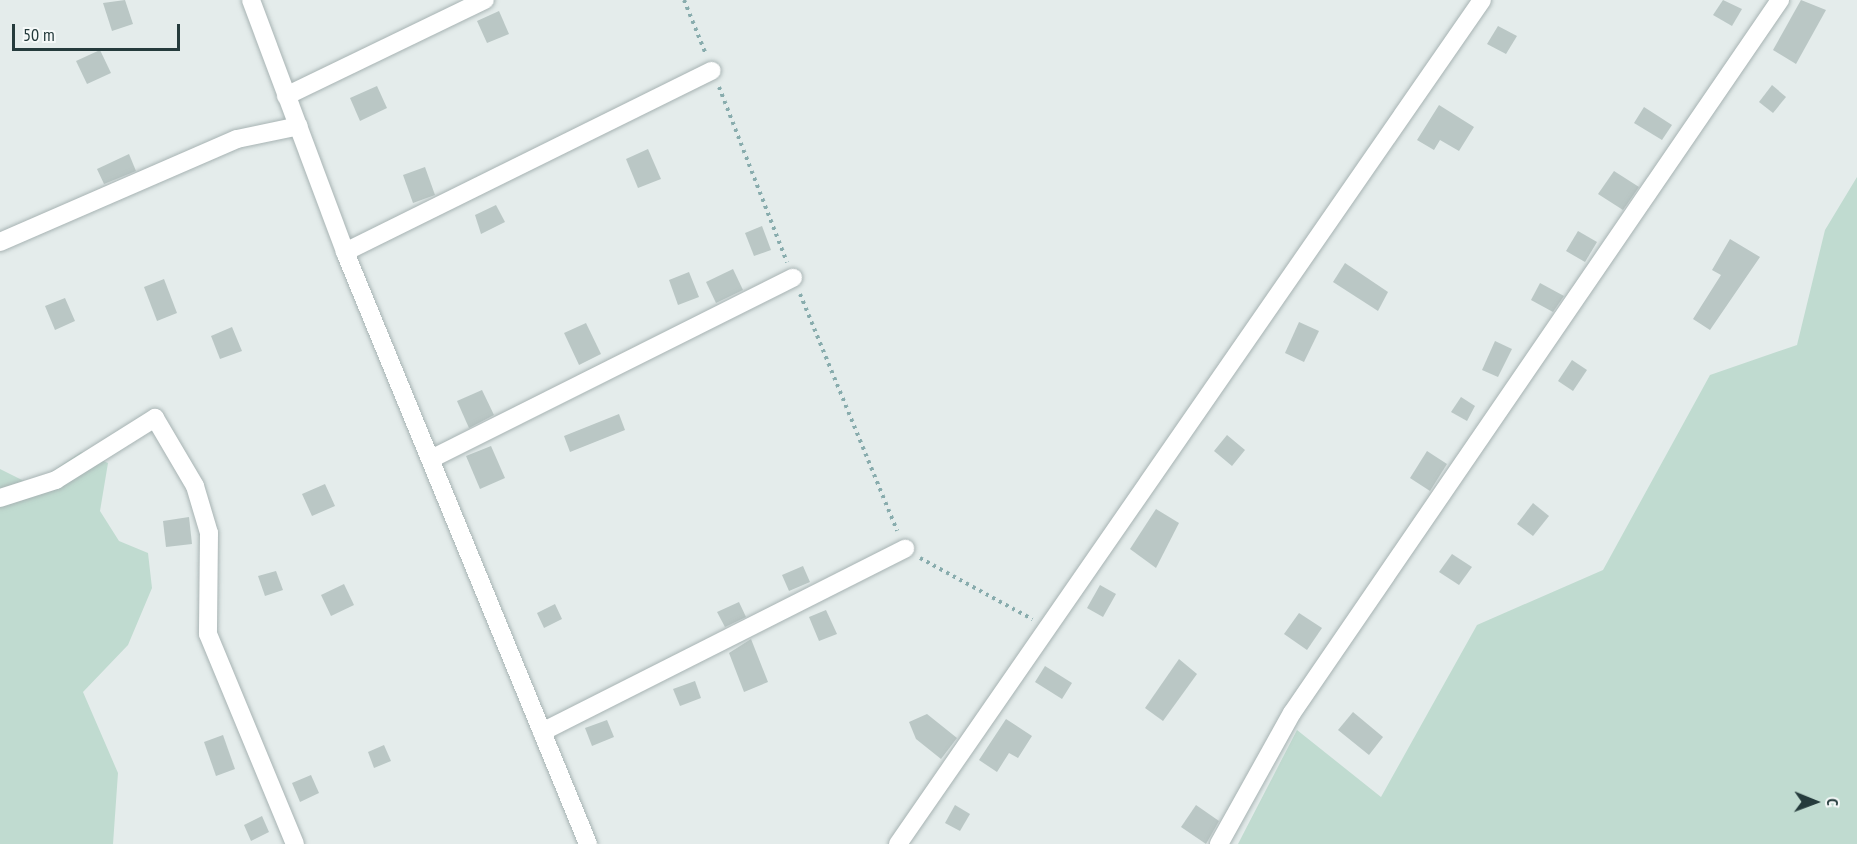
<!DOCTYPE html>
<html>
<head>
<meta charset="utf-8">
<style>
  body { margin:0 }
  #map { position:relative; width:1857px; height:844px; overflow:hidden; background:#e4eceb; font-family:"PT Sans Narrow",sans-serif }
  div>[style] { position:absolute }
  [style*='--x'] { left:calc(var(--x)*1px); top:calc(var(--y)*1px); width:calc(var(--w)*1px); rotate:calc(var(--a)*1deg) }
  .green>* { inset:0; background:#c0dbd0 }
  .building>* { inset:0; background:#bac7c5 }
  .path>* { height:4px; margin-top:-2px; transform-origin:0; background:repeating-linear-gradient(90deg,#88acad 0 3px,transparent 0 7.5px) }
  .roads { filter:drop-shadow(0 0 2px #a7b3b3) drop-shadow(0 0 2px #a7b3b3) }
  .minor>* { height:18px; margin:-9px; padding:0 9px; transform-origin:9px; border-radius:9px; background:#fff }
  span { translate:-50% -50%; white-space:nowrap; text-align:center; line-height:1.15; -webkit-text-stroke:4.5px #f5f9f8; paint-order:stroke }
  .north { position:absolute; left:1785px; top:772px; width:60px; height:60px; -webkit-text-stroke:4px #f5f9f8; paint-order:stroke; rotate:91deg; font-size:16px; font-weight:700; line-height:24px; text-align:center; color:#253b3c }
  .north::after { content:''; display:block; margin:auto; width:21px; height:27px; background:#253b3c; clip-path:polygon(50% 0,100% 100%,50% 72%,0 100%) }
  .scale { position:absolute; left:12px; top:24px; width:168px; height:27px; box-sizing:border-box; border:3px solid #253b3c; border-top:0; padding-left:8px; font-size:18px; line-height:21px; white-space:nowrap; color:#253b3c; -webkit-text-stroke:4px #f5f9f8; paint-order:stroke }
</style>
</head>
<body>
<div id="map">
  <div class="green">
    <div style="clip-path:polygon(1857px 177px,1857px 844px,1238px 844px,1297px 730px,1381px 797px,1477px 625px,1603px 570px,1710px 375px,1797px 345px,1825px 230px)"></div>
    <div style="clip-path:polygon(81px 452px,108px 463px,100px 511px,119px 541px,148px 553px,152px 588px,128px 645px,83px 692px,118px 773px,113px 844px,0 844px,0 469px,32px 485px)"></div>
  </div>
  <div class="building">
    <div style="clip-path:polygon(125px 0,133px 24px,112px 31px,103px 3px)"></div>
    <div style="clip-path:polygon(1723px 0,1742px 9px,1732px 26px,1713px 15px)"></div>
    <div style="clip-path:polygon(1801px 0,1826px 10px,1796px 64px,1773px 50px)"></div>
    <div style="clip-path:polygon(499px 11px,509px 34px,487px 43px,477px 21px)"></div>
    <div style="clip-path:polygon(1498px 26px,1517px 36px,1506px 54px,1487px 44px)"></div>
    <div style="clip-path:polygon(100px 50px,111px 73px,87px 84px,76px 61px)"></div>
    <div style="clip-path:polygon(1772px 85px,1786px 97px,1773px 113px,1759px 102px)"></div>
    <div style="clip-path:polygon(377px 86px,387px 108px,360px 121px,350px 98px)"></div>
    <div style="clip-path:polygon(1439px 105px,1474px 127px,1459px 151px,1440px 140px,1434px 150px,1417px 140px)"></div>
    <div style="clip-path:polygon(1644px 107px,1672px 125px,1662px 140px,1634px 123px)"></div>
    <div style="clip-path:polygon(648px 149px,661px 179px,638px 188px,626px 159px)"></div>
    <div style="clip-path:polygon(129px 154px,136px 171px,104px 184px,97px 169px)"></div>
    <div style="clip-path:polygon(425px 167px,435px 195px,413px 203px,403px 175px)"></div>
    <div style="clip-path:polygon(1614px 171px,1639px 187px,1623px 210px,1598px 194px)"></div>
    <div style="clip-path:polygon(496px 205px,505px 222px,481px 234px,475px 215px)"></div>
    <div style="clip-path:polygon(762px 226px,771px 250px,754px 256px,745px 233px)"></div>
    <div style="clip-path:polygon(1578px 231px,1597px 242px,1585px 262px,1566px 251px)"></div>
    <div style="clip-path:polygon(1730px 239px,1760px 257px,1710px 330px,1693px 319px,1721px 275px,1712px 270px)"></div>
    <div style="clip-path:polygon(1345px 263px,1388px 292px,1378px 311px,1333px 282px)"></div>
    <div style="clip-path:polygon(733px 269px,743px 290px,716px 303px,706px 282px)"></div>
    <div style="clip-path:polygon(689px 272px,699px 297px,678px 305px,669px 280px)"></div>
    <div style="clip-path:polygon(164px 279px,177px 313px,157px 321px,144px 287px)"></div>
    <div style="clip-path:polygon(1540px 283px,1564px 296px,1553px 312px,1531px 300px)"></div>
    <div style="clip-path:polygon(65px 298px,75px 321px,55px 330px,45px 306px)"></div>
    <div style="clip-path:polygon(1299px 322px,1319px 331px,1304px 362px,1285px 353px)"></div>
    <div style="clip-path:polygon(586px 323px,601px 354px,579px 365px,564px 333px)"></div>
    <div style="clip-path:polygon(232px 327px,242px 351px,220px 359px,211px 336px)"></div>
    <div style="clip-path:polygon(1495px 341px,1512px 349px,1498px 377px,1482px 370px)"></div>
    <div style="clip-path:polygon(1572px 360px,1587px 370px,1573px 391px,1558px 381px)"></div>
    <div style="clip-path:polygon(482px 390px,494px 415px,469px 428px,457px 401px)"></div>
    <div style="clip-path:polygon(1461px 397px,1475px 406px,1467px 421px,1451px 412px)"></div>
    <div style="clip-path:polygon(619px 414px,625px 430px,570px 452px,564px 436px)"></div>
    <div style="clip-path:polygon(1227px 435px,1245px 450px,1232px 466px,1214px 451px)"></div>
    <div style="clip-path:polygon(491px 446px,505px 478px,480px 489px,466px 456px)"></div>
    <div style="clip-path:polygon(1427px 451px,1447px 464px,1430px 491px,1410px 478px)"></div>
    <div style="clip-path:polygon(325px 484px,335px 506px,312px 516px,302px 494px)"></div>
    <div style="clip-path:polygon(1533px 503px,1549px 516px,1533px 536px,1517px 524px)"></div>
    <div style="clip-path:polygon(1156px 509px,1179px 523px,1156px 568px,1130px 549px)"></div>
    <div style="clip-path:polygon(189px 517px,192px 544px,166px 547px,163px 521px)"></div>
    <div style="clip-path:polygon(1452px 554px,1472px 567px,1459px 585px,1439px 572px)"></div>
    <div style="clip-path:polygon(803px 566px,810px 582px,789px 591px,782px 575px)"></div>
    <div style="clip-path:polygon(276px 571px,283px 590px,265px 596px,258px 576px)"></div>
    <div style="clip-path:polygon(344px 584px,354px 605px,331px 616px,321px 595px)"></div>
    <div style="clip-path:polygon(1100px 585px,1116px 594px,1103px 617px,1087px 608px)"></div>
    <div style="clip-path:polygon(739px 602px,746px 617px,725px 627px,717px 612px)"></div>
    <div style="clip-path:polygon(555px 604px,562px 619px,544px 628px,537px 613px)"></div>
    <div style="clip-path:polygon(826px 610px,837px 634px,819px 641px,809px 617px)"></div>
    <div style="clip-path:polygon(1299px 613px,1322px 628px,1307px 650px,1284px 634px)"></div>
    <div style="clip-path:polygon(751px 639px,768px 682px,744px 692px,729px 653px)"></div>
    <div style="clip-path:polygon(1179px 659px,1197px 674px,1163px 721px,1145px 708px)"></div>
    <div style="clip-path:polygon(1045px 666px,1072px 683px,1062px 699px,1035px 682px)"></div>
    <div style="clip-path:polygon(695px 681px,701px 698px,680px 706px,673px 689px)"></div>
    <div style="clip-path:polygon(1353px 712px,1383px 737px,1369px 755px,1338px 730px)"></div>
    <div style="clip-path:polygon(927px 714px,957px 738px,941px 759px,916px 739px,909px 722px)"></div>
    <div style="clip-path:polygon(1006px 719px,1032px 736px,1018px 758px,1009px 753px,997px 772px,979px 760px)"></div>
    <div style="clip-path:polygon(607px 720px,614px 737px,592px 746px,585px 728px)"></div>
    <div style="clip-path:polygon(223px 735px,235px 769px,216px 776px,204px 742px)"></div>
    <div style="clip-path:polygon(384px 745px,391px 761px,374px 768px,368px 752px)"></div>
    <div style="clip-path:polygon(311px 775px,319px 793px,300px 802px,292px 783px)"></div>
    <div style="clip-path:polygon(955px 805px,970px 814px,960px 831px,945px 823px)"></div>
    <div style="clip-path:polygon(1196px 805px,1219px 821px,1206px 844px,1181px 827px)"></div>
    <div style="clip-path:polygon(262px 816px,269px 832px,251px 841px,244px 825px)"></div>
  </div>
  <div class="path">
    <div style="--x:684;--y:0;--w:56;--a:68"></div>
    <div style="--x:719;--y:87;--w:188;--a:68.8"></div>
    <div style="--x:800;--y:294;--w:256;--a:67.7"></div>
    <div style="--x:920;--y:558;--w:128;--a:28.6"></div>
  </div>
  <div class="roads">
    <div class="minor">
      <div style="--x:251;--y:0;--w:269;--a:69.5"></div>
      <div style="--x:345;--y:252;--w:640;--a:67.68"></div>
      <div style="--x:286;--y:96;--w:221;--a:-25.8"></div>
      <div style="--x:0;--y:242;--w:258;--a:-23.5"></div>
      <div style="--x:237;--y:139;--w:63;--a:-11.8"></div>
      <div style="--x:345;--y:252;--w:409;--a:-26.3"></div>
      <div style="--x:431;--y:459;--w:405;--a:-26.6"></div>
      <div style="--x:0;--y:498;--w:59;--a:-17.8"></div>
      <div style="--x:56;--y:480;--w:117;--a:-32.1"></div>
      <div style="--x:155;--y:418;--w:79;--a:59.5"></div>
      <div style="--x:195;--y:486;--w:49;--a:73.4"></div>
      <div style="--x:209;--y:533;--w:101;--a:90.6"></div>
      <div style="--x:208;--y:634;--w:227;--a:67.5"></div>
      <div style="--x:542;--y:732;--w:407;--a:-26.8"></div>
      <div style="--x:898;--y:844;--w:1026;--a:-55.32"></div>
      <div style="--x:1219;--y:844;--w:150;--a:-60.9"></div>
      <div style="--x:1292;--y:713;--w:864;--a:-55.61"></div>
    </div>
  </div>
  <div class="north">С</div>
  <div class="scale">50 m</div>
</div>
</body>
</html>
